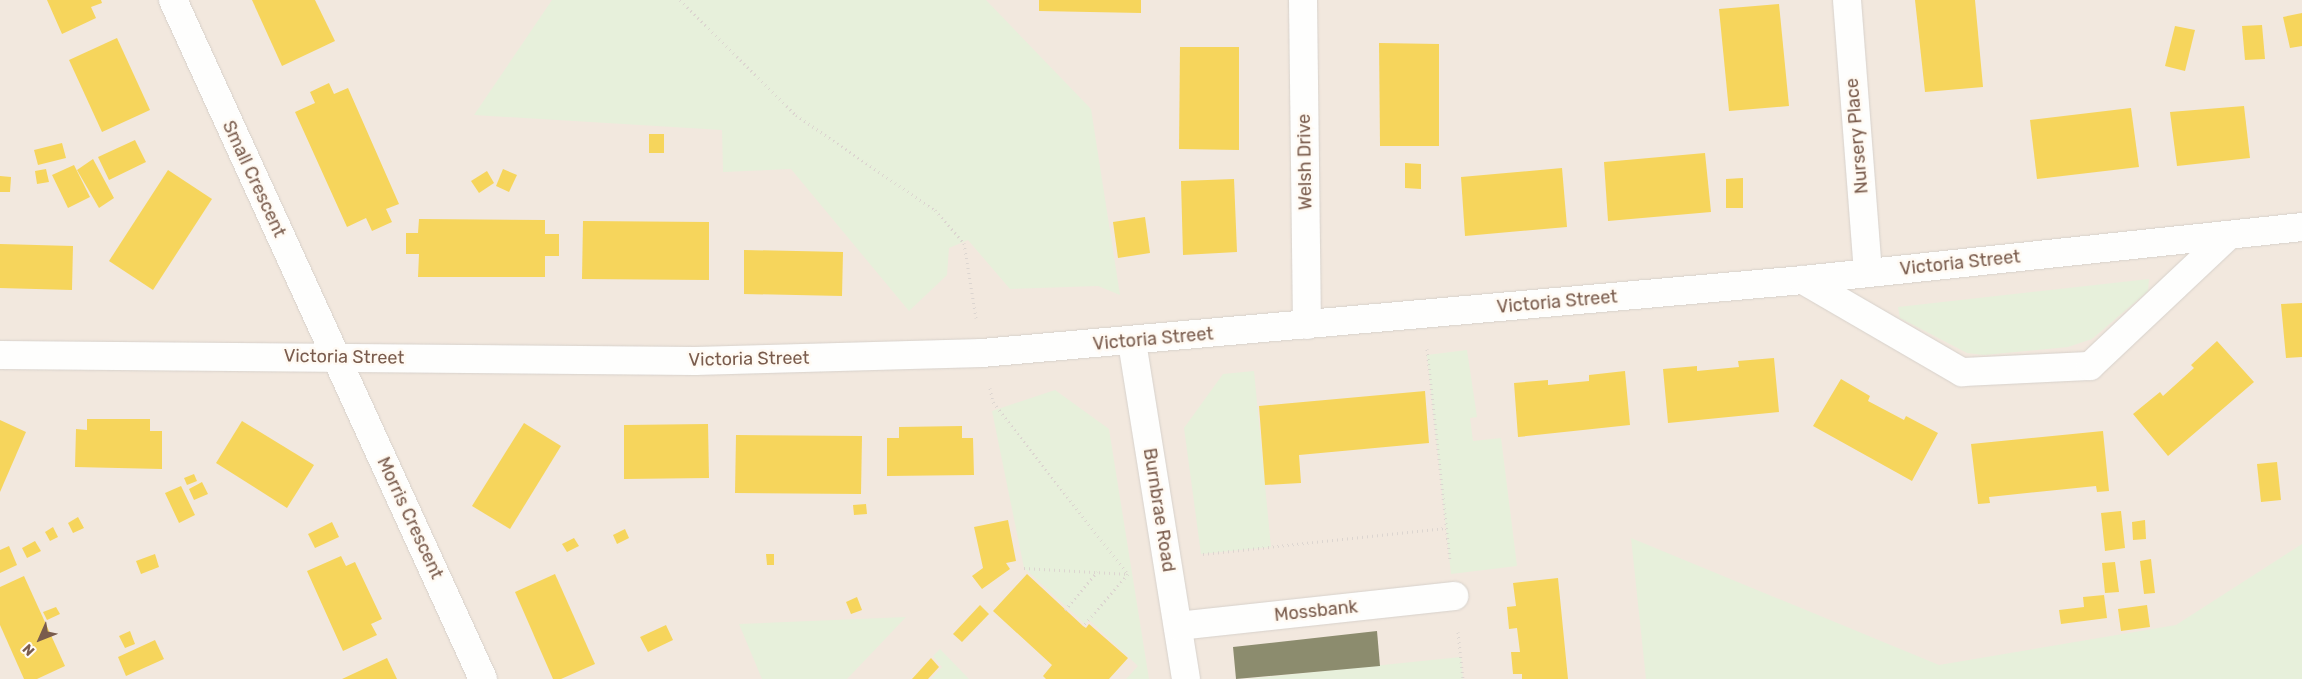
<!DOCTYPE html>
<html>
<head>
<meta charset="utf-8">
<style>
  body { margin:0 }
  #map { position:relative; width:2302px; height:679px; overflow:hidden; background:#f9f5f0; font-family:Rubik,sans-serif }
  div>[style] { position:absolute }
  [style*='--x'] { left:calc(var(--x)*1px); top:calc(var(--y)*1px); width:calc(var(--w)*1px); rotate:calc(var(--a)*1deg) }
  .residential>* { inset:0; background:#f2e8de }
  .green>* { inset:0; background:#e7f0db }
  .homes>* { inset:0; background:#f6d55c }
  .industry>* { inset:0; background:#8c8c6e }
  .path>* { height:3px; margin-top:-1.5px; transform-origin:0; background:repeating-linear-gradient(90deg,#dcd5d0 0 1px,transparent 0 5px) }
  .roads { filter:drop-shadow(0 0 1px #d7d1cb) drop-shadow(0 0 1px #d7d1cb) }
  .minor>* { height:28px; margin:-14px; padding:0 14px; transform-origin:14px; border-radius:14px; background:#fefefd }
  span { translate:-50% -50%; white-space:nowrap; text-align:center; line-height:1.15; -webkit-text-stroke:5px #fffaf3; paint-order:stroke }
  .street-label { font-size:18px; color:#7a5c4d }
  .north { position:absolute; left:15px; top:614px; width:50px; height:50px; -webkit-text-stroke:4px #fffaf3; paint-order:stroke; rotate:226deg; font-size:14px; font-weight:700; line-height:20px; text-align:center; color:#7a5c4d }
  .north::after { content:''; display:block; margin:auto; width:18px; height:22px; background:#7a5c4d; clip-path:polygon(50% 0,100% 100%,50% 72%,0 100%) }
</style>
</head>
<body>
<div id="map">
  <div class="residential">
    <div style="clip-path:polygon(0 0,2302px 0,2302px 679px,0 679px)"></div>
  </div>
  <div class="green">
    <div style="clip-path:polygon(552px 0,986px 0,1091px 109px,1120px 295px,1098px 286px,1010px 289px,968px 240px,949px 248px,947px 275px,909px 311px,791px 169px,723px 172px,722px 130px,474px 115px)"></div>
    <div style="clip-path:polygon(2149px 279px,2148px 291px,2092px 339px,2068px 347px,1984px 355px,1967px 353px,1900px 318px,1898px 307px)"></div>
    <div style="clip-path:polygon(1467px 350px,1477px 417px,1470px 418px,1473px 441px,1501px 438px,1517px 566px,1451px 574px,1427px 355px)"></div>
    <div style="clip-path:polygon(1254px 371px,1271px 547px,1201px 554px,1184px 428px,1223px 374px)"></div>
    <div style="clip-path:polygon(1055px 390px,1109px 429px,1149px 679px,1126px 679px,1138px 666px,1089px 620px,1085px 624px,1024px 568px,992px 411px)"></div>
    <div style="clip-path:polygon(1631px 538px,1939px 665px,2176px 625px,2302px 544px,2302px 679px,1646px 679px)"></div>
    <div style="clip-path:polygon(906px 617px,847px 679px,762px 679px,739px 624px)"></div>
    <div style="clip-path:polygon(940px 649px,969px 679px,931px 679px,942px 667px,933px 656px)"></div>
    <div style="clip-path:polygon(1461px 657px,1463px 679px,1245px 679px)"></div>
  </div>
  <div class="homes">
    <div style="clip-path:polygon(47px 0,101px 0,102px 3px,91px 7px,96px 18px,62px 34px)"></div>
    <div style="clip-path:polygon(252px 0,315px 0,335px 41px,282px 66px)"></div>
    <div style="clip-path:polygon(1039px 0,1141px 0,1141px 13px,1039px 11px)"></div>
    <div style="clip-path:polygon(1915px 0,1975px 0,1983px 87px,1925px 92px)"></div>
    <div style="clip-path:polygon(1779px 4px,1789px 106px,1729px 111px,1719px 9px)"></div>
    <div style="clip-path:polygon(2302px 13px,2302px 46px,2290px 48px,2283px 17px)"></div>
    <div style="clip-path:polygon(2262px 25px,2265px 59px,2245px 60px,2242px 26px)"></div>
    <div style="clip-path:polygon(2175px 26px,2195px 30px,2185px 71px,2165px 66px)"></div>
    <div style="clip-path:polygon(117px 38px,150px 110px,102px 132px,69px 60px)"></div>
    <div style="clip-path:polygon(1379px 43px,1439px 44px,1439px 146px,1380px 146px)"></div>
    <div style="clip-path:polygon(1180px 47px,1239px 47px,1239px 150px,1179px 149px)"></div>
    <div style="clip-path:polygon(329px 83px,334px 94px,348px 88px,399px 204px,386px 209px,392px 222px,372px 231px,366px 218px,347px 227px,295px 112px,315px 103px,310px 92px)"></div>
    <div style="clip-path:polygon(2244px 106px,2250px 158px,2177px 166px,2170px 112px)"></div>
    <div style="clip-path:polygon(2131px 108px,2139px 167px,2037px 179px,2030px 120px)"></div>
    <div style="clip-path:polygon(649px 134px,664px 134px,664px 153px,649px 153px)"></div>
    <div style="clip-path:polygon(135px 140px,146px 162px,109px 180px,98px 157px)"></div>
    <div style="clip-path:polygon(62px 143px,66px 158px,38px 165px,34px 150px)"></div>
    <div style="clip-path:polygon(1705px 153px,1711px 212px,1608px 221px,1604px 162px)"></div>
    <div style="clip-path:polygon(93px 159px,114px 198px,99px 208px,77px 170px)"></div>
    <div style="clip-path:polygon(1405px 163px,1421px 164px,1421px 189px,1405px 188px)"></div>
    <div style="clip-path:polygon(74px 165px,90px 197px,68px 208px,52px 175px)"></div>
    <div style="clip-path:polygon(1562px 168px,1567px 227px,1465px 236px,1461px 177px)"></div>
    <div style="clip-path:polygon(46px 169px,49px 182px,37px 184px,35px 171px)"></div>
    <div style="clip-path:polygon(503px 169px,517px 175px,509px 192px,496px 186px)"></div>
    <div style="clip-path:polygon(168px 170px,212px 199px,153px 290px,109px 261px)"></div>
    <div style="clip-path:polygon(487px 171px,494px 183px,479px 193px,471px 181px)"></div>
    <div style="clip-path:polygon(0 176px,11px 177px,10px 192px,0 192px)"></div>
    <div style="clip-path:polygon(1743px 178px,1743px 208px,1726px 208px,1726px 179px)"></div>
    <div style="clip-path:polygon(1234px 179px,1237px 252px,1183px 255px,1181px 181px)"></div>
    <div style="clip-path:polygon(1145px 217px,1150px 253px,1118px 258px,1113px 222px)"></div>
    <div style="clip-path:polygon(419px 219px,545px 220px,545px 234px,559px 234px,559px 256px,545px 256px,545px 277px,418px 277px,419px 254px,406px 254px,406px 233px,418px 233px)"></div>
    <div style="clip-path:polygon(583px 221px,709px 222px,709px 280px,582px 279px)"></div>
    <div style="clip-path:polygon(0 244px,73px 246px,72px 290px,0 288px)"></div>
    <div style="clip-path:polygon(744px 250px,843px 252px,842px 296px,744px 294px)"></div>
    <div style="clip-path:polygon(2302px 303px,2302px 357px,2286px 358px,2281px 304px)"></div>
    <div style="clip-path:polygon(2217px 341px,2254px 382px,2168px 456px,2133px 414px,2160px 392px,2163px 396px,2194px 368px,2191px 365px)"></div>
    <div style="clip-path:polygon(1774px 358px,1779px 412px,1668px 423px,1663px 369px,1697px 366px,1697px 371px,1739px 367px,1738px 361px)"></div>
    <div style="clip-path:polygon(1625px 371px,1630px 425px,1518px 437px,1514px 383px,1548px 380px,1548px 385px,1589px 381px,1589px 375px)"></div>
    <div style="clip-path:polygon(1841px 379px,1870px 396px,1868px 401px,1904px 420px,1906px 416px,1938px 433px,1912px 481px,1813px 426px)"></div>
    <div style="clip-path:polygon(1425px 391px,1429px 443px,1299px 455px,1301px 483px,1265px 485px,1259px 406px)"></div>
    <div style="clip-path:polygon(87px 419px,150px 419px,150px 431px,162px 431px,162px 469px,75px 467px,76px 429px,87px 430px)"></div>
    <div style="clip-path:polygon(0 420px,26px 432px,0 492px)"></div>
    <div style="clip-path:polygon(242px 421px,314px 465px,287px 508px,216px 463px)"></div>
    <div style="clip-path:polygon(524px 423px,561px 446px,510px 529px,472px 506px)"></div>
    <div style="clip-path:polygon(708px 424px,709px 478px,624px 479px,624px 425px)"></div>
    <div style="clip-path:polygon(962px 426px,962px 438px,973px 438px,974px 475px,887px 476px,887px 438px,899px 438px,899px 427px)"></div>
    <div style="clip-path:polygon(2103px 431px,2109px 491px,2097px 492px,2096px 486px,1989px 497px,1990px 503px,1978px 504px,1971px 444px)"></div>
    <div style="clip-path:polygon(736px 435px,862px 436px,861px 494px,735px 493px)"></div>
    <div style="clip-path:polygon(2277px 462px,2281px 500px,2261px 502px,2257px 464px)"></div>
    <div style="clip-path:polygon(194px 474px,197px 481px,187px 485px,184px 478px)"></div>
    <div style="clip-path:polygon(202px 482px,208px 494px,194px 500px,189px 489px)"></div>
    <div style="clip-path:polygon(181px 486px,195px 515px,179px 523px,165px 493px)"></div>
    <div style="clip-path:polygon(866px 504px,867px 514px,854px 515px,853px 505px)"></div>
    <div style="clip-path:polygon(2121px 511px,2125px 548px,2105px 551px,2101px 513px)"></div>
    <div style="clip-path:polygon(78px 517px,84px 528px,73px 533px,68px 523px)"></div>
    <div style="clip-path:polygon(1008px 520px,1016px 561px,1006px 563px,1010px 569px,982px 589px,972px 576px,983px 568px,974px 527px)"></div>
    <div style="clip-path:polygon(2145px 520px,2146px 539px,2133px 540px,2132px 522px)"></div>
    <div style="clip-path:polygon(332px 522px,339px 537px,315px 548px,308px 534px)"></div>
    <div style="clip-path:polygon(53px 527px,58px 537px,50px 541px,45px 532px)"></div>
    <div style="clip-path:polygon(625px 529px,629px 538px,617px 544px,613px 535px)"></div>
    <div style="clip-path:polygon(574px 538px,579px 546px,567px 552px,562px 544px)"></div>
    <div style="clip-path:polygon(35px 541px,41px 551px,27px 558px,22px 548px)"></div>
    <div style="clip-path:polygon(9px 546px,17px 565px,0 573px,0 550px)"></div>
    <div style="clip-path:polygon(155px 554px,159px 567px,141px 574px,136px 561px)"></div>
    <div style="clip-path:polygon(766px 554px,774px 554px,774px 565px,767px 565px)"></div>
    <div style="clip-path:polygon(341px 556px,346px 566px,355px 562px,382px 619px,371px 624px,377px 635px,343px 651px,307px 571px)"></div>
    <div style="clip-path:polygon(2151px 559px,2155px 593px,2144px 594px,2140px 561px)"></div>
    <div style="clip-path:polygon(2115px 562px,2119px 592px,2105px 593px,2102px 563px)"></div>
    <div style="clip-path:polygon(555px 574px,595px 664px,561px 679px,553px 679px,515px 592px)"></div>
    <div style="clip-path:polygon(1027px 574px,1083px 626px,1086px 628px,1089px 624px,1128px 658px,1109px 679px,1046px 679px,1043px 676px,1052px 665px,993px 611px)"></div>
    <div style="clip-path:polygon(24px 576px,65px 666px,37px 679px,24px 679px,0 625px,0 587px)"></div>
    <div style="clip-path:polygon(1558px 578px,1568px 679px,1522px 679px,1522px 674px,1513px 674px,1511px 652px,1520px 652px,1517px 628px,1509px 629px,1507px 607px,1516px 606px,1513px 583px)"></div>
    <div style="clip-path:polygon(2104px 595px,2107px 618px,2061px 624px,2059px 610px,2084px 607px,2083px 597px)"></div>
    <div style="clip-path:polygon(857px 597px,862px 610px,851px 614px,846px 602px)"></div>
    <div style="clip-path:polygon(980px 605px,989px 614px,962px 642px,953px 634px)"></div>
    <div style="clip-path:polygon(2147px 605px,2150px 627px,2121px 631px,2118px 609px)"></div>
    <div style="clip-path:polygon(56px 607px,60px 614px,47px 620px,43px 612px)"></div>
    <div style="clip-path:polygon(666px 625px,673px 640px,648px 652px,640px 637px)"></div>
    <div style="clip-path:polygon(130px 631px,135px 644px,125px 648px,119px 636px)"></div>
    <div style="clip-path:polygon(155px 640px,164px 659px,126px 676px,118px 657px)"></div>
    <div style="clip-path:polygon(387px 658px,397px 679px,342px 679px)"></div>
    <div style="clip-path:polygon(931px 658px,939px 667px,928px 679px,912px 679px)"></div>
  </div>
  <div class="industry">
    <div style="clip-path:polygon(1377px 631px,1380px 666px,1236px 679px,1233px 647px)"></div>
  </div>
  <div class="path">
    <div style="--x:680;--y:0;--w:163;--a:44.8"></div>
    <div style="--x:796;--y:115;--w:168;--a:34.4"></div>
    <div style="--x:935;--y:210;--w:44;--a:48.7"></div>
    <div style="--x:964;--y:243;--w:76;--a:80.9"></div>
    <div style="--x:1427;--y:349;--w:214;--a:83.8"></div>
    <div style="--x:990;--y:388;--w:14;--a:78"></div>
    <div style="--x:993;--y:402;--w:219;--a:51.9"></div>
    <div style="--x:1128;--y:574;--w:69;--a:130.9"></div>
    <div style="--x:1203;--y:554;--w:244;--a:-6.1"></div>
    <div style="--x:1024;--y:568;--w:105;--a:3.3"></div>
    <div style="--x:1065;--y:610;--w:50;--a:-49.9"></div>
    <div style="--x:1458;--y:632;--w:47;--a:83.9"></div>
  </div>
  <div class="roads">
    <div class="minor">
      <div style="--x:173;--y:0;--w:746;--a:65.46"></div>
      <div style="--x:1303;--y:0;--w:325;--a:89.3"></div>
      <div style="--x:1847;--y:0;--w:273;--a:85.6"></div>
      <div style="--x:1803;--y:280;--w:184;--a:30.1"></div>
      <div style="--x:1962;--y:372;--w:128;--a:-2.7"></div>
      <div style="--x:2090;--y:366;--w:190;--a:-43.3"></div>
      <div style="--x:1132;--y:342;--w:341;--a:80.9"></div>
      <div style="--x:0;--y:355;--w:695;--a:0.49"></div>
      <div style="--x:695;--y:361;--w:287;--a:-1.6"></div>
      <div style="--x:982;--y:353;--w:824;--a:-5.08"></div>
      <div style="--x:1803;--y:280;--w:502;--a:-6.06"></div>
      <div style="--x:1178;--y:626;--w:278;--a:-6.2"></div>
    </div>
  </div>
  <div class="street-label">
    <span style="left:1857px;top:136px;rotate:-95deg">Nursery Place</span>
    <span style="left:1305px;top:162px;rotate:-91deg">Welsh Drive</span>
    <span style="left:254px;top:179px;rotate:65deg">Small Crescent</span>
    <span style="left:1960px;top:263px;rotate:-6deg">Victoria Street</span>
    <span style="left:1557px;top:302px;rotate:-5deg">Victoria Street</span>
    <span style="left:1153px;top:339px;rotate:-5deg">Victoria Street</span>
    <span style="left:344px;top:357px;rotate:1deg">Victoria Street</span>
    <span style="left:749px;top:359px;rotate:-1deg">Victoria Street</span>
    <span style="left:1159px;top:510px;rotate:81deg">Burnbrae Road</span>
    <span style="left:410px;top:518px;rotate:65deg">Morris Crescent</span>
    <span style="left:1316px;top:611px;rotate:-6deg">Mossbank</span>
  </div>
  <div class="north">N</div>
</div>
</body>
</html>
